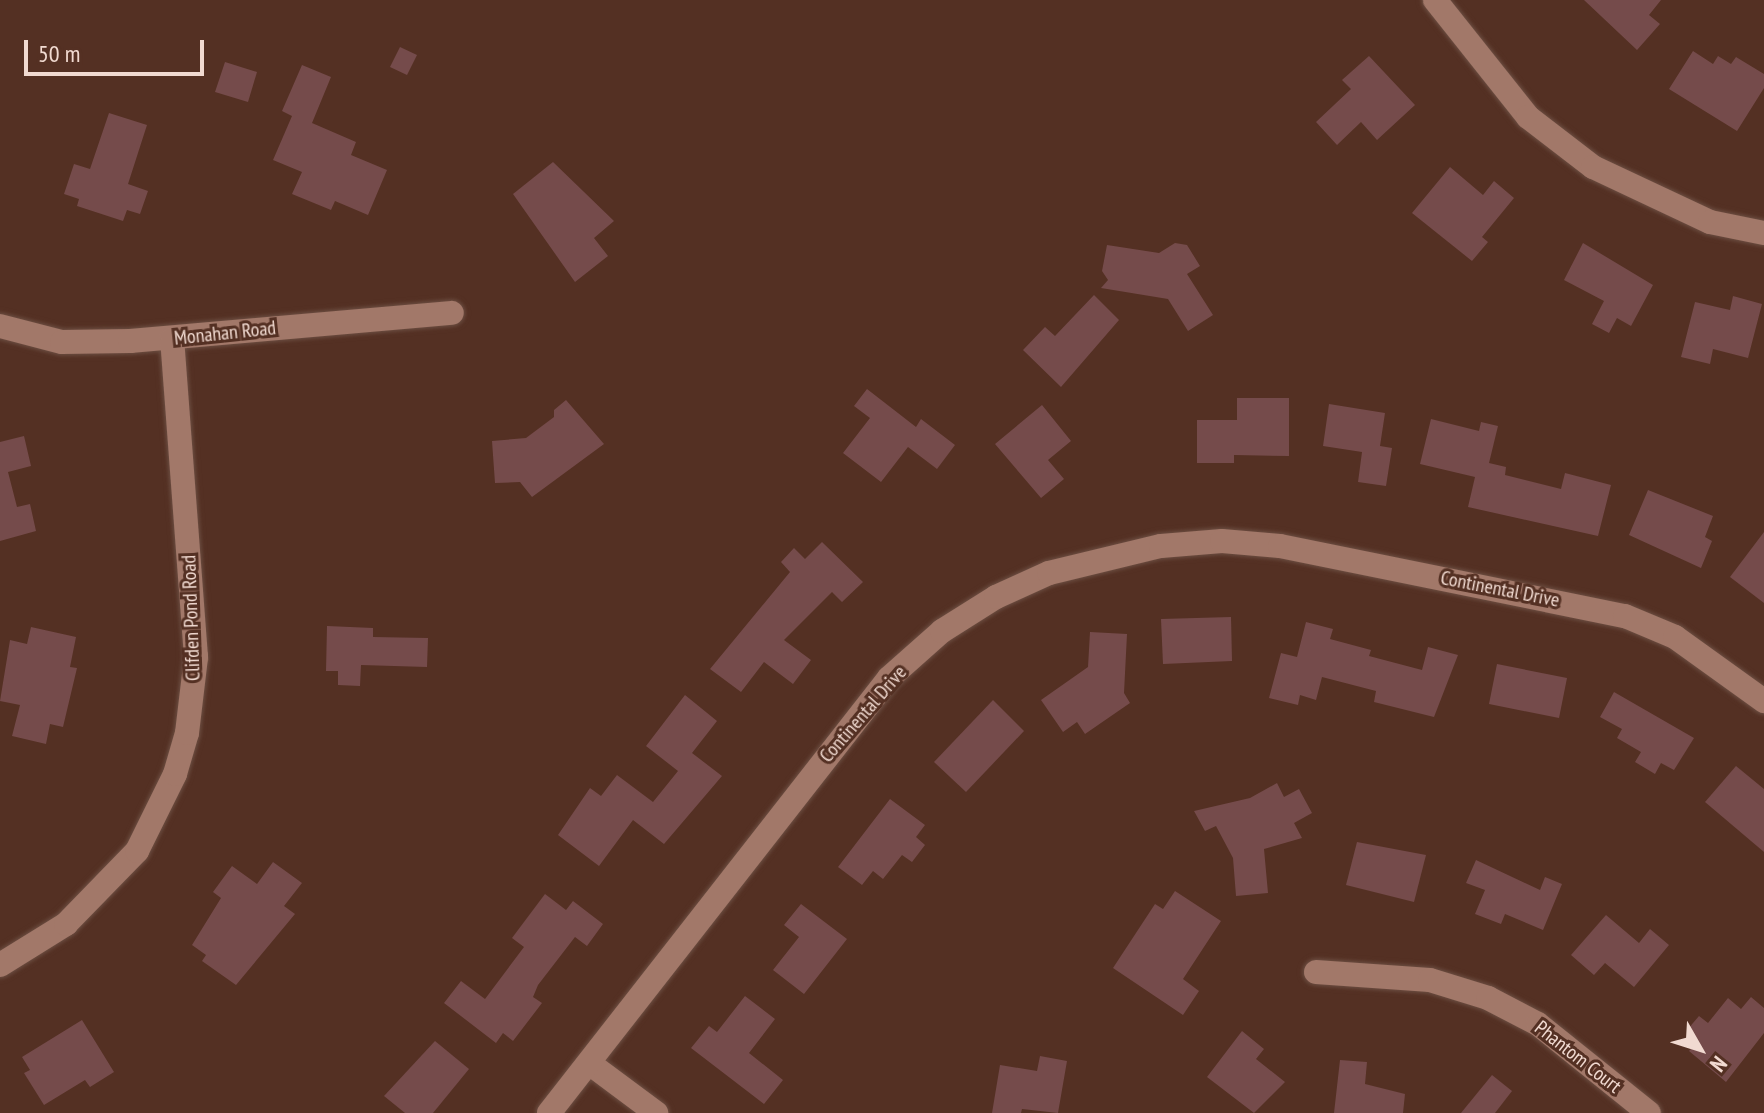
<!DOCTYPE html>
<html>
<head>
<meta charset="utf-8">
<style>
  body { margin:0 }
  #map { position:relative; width:1764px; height:1113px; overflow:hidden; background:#543023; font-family:"PT Sans Narrow",sans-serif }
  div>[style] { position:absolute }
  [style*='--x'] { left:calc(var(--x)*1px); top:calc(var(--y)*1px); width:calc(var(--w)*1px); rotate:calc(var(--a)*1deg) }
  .building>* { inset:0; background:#754b4b }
  .roads { filter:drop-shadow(0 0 2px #6c4e42) drop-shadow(0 0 2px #6c4e42) }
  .street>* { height:24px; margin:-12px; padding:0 12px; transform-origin:12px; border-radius:12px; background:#a27869 }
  span { translate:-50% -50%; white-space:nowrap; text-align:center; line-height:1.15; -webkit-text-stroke:6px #543023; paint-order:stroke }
  .street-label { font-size:20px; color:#f1dad1 }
  .north { position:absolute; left:1660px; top:1009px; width:80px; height:80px; -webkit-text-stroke:6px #543023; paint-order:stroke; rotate:129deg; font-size:22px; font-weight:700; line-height:32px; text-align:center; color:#f1dad1 }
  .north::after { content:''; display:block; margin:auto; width:28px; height:36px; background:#f1dad1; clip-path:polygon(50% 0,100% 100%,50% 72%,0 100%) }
  .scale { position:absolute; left:24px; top:40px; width:180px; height:36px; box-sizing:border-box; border:4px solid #f1dad1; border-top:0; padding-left:10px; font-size:24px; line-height:28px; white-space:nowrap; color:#f1dad1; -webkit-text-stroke:6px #543023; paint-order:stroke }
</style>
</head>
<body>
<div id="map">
  <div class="building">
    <div style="clip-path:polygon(1584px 0,1661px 0,1649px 15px,1660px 24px,1637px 50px)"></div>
    <div style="clip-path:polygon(400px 47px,417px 55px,407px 75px,390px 67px)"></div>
    <div style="clip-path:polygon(1693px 51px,1713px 64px,1718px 56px,1731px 64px,1736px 57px,1764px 74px,1764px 88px,1737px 131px,1669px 89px)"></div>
    <div style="clip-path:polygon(1369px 56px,1415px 105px,1377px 140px,1361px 122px,1337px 145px,1316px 122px,1351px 89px,1342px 80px)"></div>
    <div style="clip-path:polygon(225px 62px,257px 72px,248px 102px,215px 92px)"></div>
    <div style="clip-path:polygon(302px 65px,331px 77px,312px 123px,356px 142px,351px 155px,387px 170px,368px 215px,335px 201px,331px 210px,292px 194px,302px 172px,273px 160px,292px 116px,282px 111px)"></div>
    <div style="clip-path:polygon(109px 113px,147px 125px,128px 184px,148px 191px,140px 214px,127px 210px,123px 221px,77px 206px,79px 199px,64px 194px,74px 164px,90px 169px)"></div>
    <div style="clip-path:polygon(553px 162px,614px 221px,594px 238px,608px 256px,575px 282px,513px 194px)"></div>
    <div style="clip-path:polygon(1450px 167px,1483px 195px,1494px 181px,1514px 198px,1482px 237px,1488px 242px,1472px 261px,1412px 213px)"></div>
    <div style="clip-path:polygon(1175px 243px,1187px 245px,1200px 266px,1187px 274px,1213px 315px,1188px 331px,1168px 299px,1101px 288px,1108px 280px,1102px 271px,1107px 245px,1159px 253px)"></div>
    <div style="clip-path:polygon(1583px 243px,1653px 285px,1631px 326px,1617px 318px,1609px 333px,1592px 324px,1604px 301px,1564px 280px)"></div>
    <div style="clip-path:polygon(1094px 295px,1119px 320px,1061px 387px,1023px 350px,1045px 327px,1055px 336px)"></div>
    <div style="clip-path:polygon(1733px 296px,1762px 304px,1748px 358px,1713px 349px,1710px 364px,1681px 357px,1695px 302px,1730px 310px)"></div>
    <div style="clip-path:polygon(867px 389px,916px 427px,921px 419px,955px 445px,937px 469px,908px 447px,881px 482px,843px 453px,870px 418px,854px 406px)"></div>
    <div style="clip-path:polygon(1237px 398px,1289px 398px,1289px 456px,1234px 455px,1234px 463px,1197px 463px,1197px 420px,1237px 420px)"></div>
    <div style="clip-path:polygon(566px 400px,604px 444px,532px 497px,520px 482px,495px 483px,492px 441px,526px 438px,554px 417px,554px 410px)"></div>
    <div style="clip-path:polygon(1329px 404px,1385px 413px,1380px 446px,1392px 448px,1386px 486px,1358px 482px,1362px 452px,1323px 446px)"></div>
    <div style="clip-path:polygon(1042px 405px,1071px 441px,1048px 460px,1064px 479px,1041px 498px,995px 444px)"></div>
    <div style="clip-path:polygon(1431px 419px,1479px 431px,1481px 422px,1498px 426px,1489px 463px,1506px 467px,1505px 475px,1561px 489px,1565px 473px,1611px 485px,1598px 536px,1468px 507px,1475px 477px,1420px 464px)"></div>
    <div style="clip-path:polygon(24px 436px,31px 466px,8px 472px,17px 507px,30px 504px,36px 531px,0 541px,0 442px)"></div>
    <div style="clip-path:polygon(1648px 490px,1713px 516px,1705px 537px,1712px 541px,1701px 568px,1629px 535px)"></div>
    <div style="clip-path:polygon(1764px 532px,1764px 603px,1730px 577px)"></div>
    <div style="clip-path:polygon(822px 542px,863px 582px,842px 602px,832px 592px,784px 640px,811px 660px,793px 684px,764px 662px,741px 692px,710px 669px,790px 572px,781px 562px,794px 548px,805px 559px)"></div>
    <div style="clip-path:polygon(1231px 617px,1232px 661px,1163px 664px,1161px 619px)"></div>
    <div style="clip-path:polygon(1306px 622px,1333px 629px,1330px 639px,1371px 650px,1369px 656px,1422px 670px,1428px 647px,1458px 655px,1434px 717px,1374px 702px,1376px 691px,1322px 677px,1316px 700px,1300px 695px,1298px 705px,1269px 698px,1281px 653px,1297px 657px)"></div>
    <div style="clip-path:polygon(327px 626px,373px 628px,373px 637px,428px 638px,427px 667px,361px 665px,360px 686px,338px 685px,338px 671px,326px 671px)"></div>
    <div style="clip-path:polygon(31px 627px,76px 637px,70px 667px,77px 668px,63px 727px,50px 724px,46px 744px,12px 736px,20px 705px,0 701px,10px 640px,27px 644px)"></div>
    <div style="clip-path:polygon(1090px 632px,1127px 634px,1124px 693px,1130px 703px,1085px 734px,1077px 722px,1063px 732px,1041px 700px,1088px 667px)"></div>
    <div style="clip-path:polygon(1497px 664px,1567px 678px,1559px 718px,1489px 704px)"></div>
    <div style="clip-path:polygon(1614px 692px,1694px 738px,1674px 770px,1661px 763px,1655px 774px,1635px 762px,1641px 752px,1617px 738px,1622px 729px,1600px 717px)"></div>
    <div style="clip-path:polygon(685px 695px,717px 721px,692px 753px,722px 776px,664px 844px,633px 820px,599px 866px,558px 835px,590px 788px,601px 796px,617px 775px,653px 802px,678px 771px,646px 746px)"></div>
    <div style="clip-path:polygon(993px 700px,1024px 731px,966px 792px,934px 762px)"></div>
    <div style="clip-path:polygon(1736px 766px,1764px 789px,1764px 852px,1705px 802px)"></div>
    <div style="clip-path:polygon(1277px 783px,1284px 797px,1299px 789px,1312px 813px,1294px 823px,1302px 838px,1264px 849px,1268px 893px,1236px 896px,1233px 858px,1216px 826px,1205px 831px,1194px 811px,1250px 798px)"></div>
    <div style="clip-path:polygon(890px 799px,925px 825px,916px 837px,925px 845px,912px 862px,902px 855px,883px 879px,873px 871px,862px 885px,838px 867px)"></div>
    <div style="clip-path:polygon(1357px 842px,1426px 855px,1414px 902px,1346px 885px)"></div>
    <div style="clip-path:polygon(1476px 860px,1540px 890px,1545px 877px,1562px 884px,1543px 930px,1505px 914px,1501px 924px,1475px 914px,1485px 890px,1466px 883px)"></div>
    <div style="clip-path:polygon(273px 862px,302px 883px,284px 906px,295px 914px,236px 985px,202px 961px,206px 955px,192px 945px,221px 898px,213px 892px,232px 866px,257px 884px)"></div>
    <div style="clip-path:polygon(1175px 891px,1221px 921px,1183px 979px,1199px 991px,1183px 1015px,1113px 968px,1155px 904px,1163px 909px)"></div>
    <div style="clip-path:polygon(545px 894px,566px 910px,573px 901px,603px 924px,587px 946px,575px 937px,538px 985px,533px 997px,542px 1003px,513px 1041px,503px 1033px,496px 1043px,444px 1003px,461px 981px,485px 999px,524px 947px,512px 938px)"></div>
    <div style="clip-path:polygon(801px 904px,847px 939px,804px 994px,773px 970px,799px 937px,784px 925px)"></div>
    <div style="clip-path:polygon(1606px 915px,1639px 943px,1650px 929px,1669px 945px,1634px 987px,1605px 963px,1594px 975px,1571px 955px)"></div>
    <div style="clip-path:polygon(745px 996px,775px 1019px,749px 1053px,783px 1080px,764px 1104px,691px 1048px,709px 1026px,717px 1032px)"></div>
    <div style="clip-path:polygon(1751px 997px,1764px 1008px,1764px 1033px,1726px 1082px,1689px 1051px,1698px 1040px,1687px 1030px,1699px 1016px,1708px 1023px,1728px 998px,1741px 1009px)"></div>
    <div style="clip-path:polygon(82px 1020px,114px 1072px,90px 1087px,85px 1080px,44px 1105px,24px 1073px,30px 1070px,22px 1057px)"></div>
    <div style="clip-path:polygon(1242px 1031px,1264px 1049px,1256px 1059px,1285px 1082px,1254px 1113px,1207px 1077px)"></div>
    <div style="clip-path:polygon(435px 1041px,469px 1069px,433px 1113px,405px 1113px,384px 1096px)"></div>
    <div style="clip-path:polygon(1040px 1056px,1067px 1061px,1058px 1113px,1022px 1109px,1021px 1113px,992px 1113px,1000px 1065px,1037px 1071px)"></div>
    <div style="clip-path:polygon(1340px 1060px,1367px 1062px,1365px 1084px,1405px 1094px,1403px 1113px,1334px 1113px)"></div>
    <div style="clip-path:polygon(1492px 1075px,1512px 1091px,1495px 1113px,1461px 1113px)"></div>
  </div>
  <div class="roads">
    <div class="street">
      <div style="--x:1435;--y:0;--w:149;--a:51.5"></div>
      <div style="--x:1528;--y:117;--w:82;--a:37.6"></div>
      <div style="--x:1593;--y:167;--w:129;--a:25.2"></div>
      <div style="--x:1710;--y:222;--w:55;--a:11.5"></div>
      <div style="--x:0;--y:326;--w:64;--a:14.5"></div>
      <div style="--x:62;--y:342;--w:68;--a:-0.8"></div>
      <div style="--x:130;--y:341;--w:323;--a:-5"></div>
      <div style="--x:0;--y:965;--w:78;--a:-31.8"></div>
      <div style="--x:66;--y:924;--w:102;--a:-45.8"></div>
      <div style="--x:137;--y:851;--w:86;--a:-63.7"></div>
      <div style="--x:175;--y:774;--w:43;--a:-73.7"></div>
      <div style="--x:187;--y:733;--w:77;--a:-83.2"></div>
      <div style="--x:196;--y:657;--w:319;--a:-94.3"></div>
      <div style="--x:1316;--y:972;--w:114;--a:4"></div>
      <div style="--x:1430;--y:980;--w:61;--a:17.2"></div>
      <div style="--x:1488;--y:998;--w:56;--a:27.5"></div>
      <div style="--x:1538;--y:1024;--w:142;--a:38.7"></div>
      <div style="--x:589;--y:1063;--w:84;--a:36.7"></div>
      <div style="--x:549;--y:1113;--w:552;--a:-51.99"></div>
      <div style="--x:889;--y:678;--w:71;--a:-41.6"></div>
      <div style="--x:942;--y:631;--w:64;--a:-32.2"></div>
      <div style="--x:996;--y:597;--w:58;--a:-24.4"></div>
      <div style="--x:1049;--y:573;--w:115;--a:-13.6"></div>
      <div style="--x:1161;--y:546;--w:61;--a:-4.7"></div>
      <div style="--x:1222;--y:541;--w:58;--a:4.9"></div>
      <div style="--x:1280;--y:546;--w:352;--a:11.5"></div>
      <div style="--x:1625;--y:616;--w:54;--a:22.8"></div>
      <div style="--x:1675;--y:637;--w:110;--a:35.7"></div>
    </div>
  </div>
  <div class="street-label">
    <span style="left:225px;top:333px;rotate:-6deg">Monahan Road</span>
    <span style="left:1500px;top:589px;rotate:11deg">Continental Drive</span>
    <span style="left:191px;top:618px;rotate:-92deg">Clifden Pond Road</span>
    <span style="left:863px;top:714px;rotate:-49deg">Continental Drive</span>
    <span style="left:1578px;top:1057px;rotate:38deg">Phantom Court</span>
  </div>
  <div class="north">N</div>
  <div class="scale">50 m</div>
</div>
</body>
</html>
